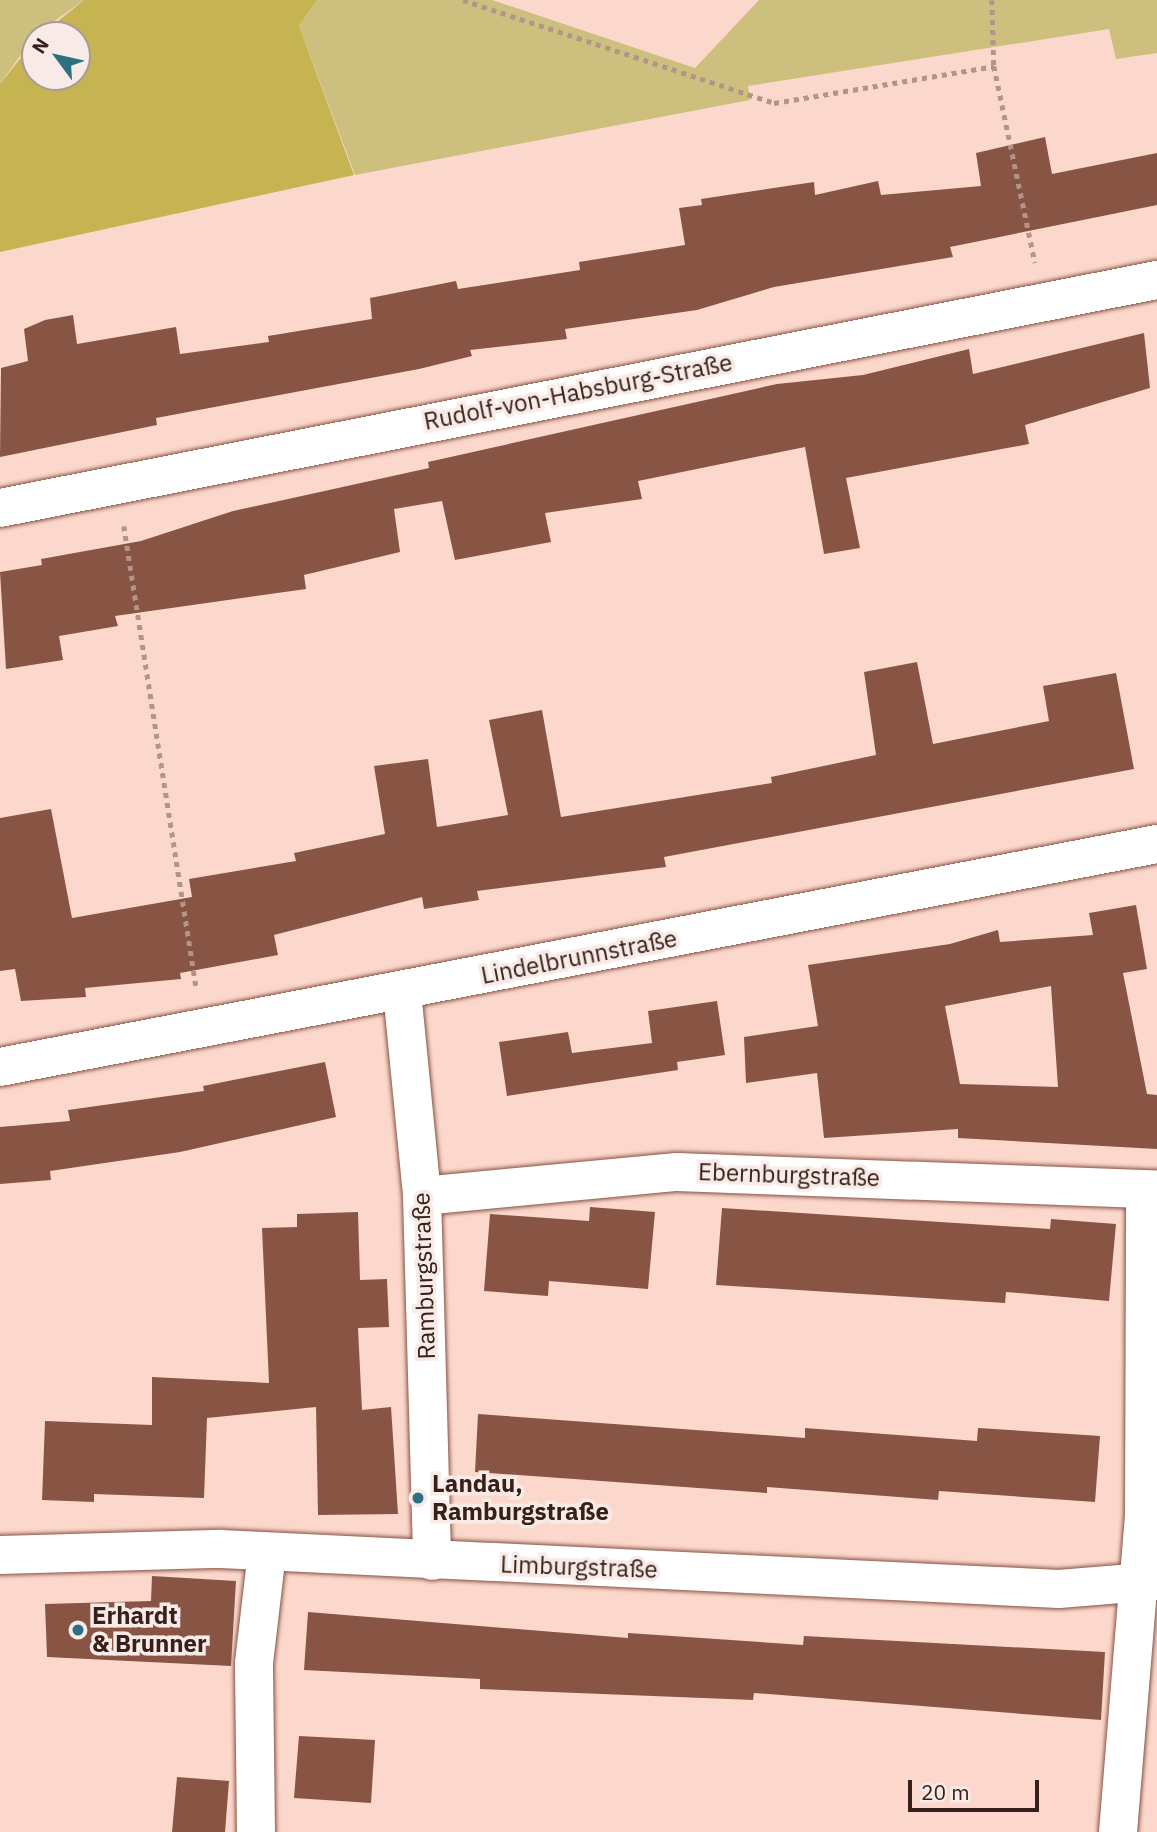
<!DOCTYPE html>
<html>
<head>
<meta charset="utf-8">
<style>
  body { margin:0 }
  #map { position:relative; width:1157px; height:1832px; overflow:hidden; background:#fcd8cc; font-family:"IBM Plex Sans",sans-serif }
  div>[style] { position:absolute }
  [style*='--x'] { left:calc(var(--x)*1px); top:calc(var(--y)*1px); width:calc(var(--w)*1px); rotate:calc(var(--a)*1deg) }
  .green>* { inset:0; background:#cdc07e }
  .forest>* { inset:0; background:#c6b453 }
  .building>* { inset:0; background:#854 }
  .path>* { height:4.5px; margin-top:-2.25px; transform-origin:0; background:repeating-linear-gradient(90deg,#b29489 0 5px,transparent 0 10px) }
  .roads { filter:drop-shadow(0 0 2px #865242) drop-shadow(0 0 2px #865242) }
  .street>* { height:38px; margin:-19px; padding:0 19px; transform-origin:19px; border-radius:19px; background:#fff }
  .dots>* { width:19px; height:19px; translate:-50% -50%; box-sizing:border-box; border:4px solid #f8ebe7; border-radius:50% }
  span { translate:-50% -50%; white-space:nowrap; text-align:center; line-height:1.15; -webkit-text-stroke:7px #f8ebe7; paint-order:stroke }
  .street-label { font-size:24px; color:#362019 }
  .poi-label { font-size:24px; color:#362019; font-weight:700 }
  .left { translate:0 -50%; text-align:left }
  .north { position:absolute; left:21px; top:21px; width:70px; height:70px; box-sizing:border-box; background:#f8ebe7; border:2px solid #aa9a95; border-radius:50%; rotate:303deg; font-size:19px; font-weight:700; line-height:28px; text-align:center; color:#362019 }
  .north::after { content:''; display:block; margin:auto; width:24px; height:32px; background:#2e7082; clip-path:polygon(50% 0,100% 100%,50% 72%,0 100%) }
  .scale { position:absolute; left:908px; top:1780px; width:131px; height:32px; box-sizing:border-box; border:4px solid #362019; border-top:0; padding-left:9px; font-size:21px; line-height:24px; white-space:nowrap; color:#362019; -webkit-text-stroke:5px #f8ebe7; paint-order:stroke }
</style>
</head>
<body>
<div id="map">
  <div class="green">
    <div style="clip-path:polygon(0 0,84px 0,35px 35px,0 84px)"></div>
    <div style="clip-path:polygon(317px 0,492px 0,695px 68px,759px 0,1157px 0,1157px 53px,1116px 59px,1109px 29px,748px 86px,750px 100px,355px 175px,299px 26px)"></div>
  </div>
  <div class="forest">
    <div style="clip-path:polygon(84px 0,317px 0,299px 26px,354px 175px,0 252px,0 84px,35px 40px,35px 77px,77px 77px,77px 35px,41px 35px)"></div>
  </div>
  <div class="building">
    <div style="clip-path:polygon(1045px 137px,1052px 174px,1157px 153px,1157px 205px,950px 247px,953px 257px,774px 287px,697px 310px,565px 329px,567px 339px,470px 350px,472px 356px,419px 369px,156px 418px,157px 425px,0 457px,1px 368px,28px 361px,24px 329px,45px 320px,73px 315px,77px 344px,176px 327px,180px 354px,269px 342px,268px 336px,372px 319px,370px 298px,456px 281px,458px 289px,580px 270px,579px 262px,685px 245px,679px 208px,702px 205px,701px 199px,814px 182px,815px 195px,878px 181px,881px 195px,981px 186px,976px 153px)"></div>
    <div style="clip-path:polygon(1144px 333px,1150px 388px,1025px 425px,1029px 444px,846px 478px,860px 548px,824px 554px,805px 447px,638px 481px,642px 499px,545px 513px,551px 542px,455px 560px,442px 501px,394px 509px,400px 552px,304px 575px,306px 589px,115px 616px,118px 626px,59px 636px,63px 660px,6px 669px,0 572px,42px 565px,41px 559px,141px 541px,233px 511px,429px 468px,428px 462px,777px 384px,863px 375px,969px 349px,973px 374px)"></div>
    <div style="clip-path:polygon(917px 662px,933px 744px,1049px 721px,1043px 686px,1116px 673px,1134px 769px,664px 857px,666px 867px,477px 891px,479px 900px,424px 909px,422px 897px,274px 935px,278px 955px,180px 973px,181px 979px,85px 988px,86px 997px,21px 1001px,15px 969px,0 971px,0 818px,51px 809px,72px 918px,192px 897px,189px 879px,296px 861px,294px 853px,385px 834px,374px 766px,428px 759px,437px 827px,508px 815px,489px 720px,542px 710px,561px 817px,772px 783px,771px 777px,876px 755px,864px 672px)"></div>
    <div style="clip-path:polygon(evenodd,1136px 905px,1147px 969px,1123px 973px,1147px 1094px,1157px 1095px,1157px 1149px,958px 1138px,958px 1129px,824px 1138px,817px 1073px,746px 1083px,744px 1037px,818px 1026px,808px 965px,950px 944px,998px 930px,1000px 942px,1093px 935px,1089px 913px,1136px 905px,1051px 986px,1058px 1087px,960px 1084px,945px 1006px,1051px 986px)"></div>
    <div style="clip-path:polygon(717px 1001px,725px 1055px,677px 1062px,678px 1070px,507px 1096px,499px 1042px,568px 1032px,572px 1053px,652px 1043px,648px 1011px)"></div>
    <div style="clip-path:polygon(325px 1062px,336px 1117px,180px 1152px,50px 1171px,51px 1180px,0 1184px,0 1127px,70px 1121px,68px 1110px,204px 1091px,203px 1086px)"></div>
    <div style="clip-path:polygon(590px 1207px,655px 1212px,648px 1289px,549px 1281px,548px 1296px,484px 1291px,490px 1214px,589px 1221px)"></div>
    <div style="clip-path:polygon(722px 1208px,1050px 1229px,1051px 1219px,1116px 1224px,1109px 1301px,1006px 1292px,1005px 1303px,716px 1285px)"></div>
    <div style="clip-path:polygon(358px 1212px,360px 1280px,387px 1279px,389px 1327px,358px 1328px,362px 1410px,391px 1407px,398px 1514px,318px 1515px,316px 1407px,207px 1418px,204px 1498px,94px 1494px,94px 1502px,42px 1500px,45px 1421px,152px 1425px,152px 1377px,269px 1383px,262px 1228px,297px 1227px,297px 1214px)"></div>
    <div style="clip-path:polygon(478px 1414px,805px 1438px,805px 1428px,977px 1441px,978px 1428px,1100px 1436px,1095px 1502px,939px 1491px,938px 1500px,767px 1487px,767px 1493px,475px 1472px)"></div>
    <div style="clip-path:polygon(152px 1576px,236px 1581px,231px 1666px,47px 1657px,45px 1604px,151px 1601px)"></div>
    <div style="clip-path:polygon(308px 1612px,628px 1638px,628px 1633px,803px 1645px,804px 1636px,1105px 1652px,1101px 1720px,754px 1693px,753px 1700px,480px 1689px,480px 1679px,304px 1670px)"></div>
    <div style="clip-path:polygon(299px 1736px,375px 1740px,371px 1803px,294px 1798px)"></div>
    <div style="clip-path:polygon(177px 1777px,229px 1781px,225px 1832px,172px 1832px)"></div>
  </div>
  <div class="path">
    <div style="--x:463;--y:0;--w:328;--a:18.3"></div>
    <div style="--x:774;--y:103;--w:223;--a:-9.5"></div>
    <div style="--x:994;--y:66;--w:201;--a:78.2"></div>
    <div style="--x:992;--y:0;--w:66;--a:88.3"></div>
    <div style="--x:124;--y:526;--w:468;--a:81.1"></div>
  </div>
  <div class="roads">
    <div class="street">
      <div style="--x:0;--y:508;--w:1179;--a:-11.15"></div>
      <div style="--x:402;--y:991;--w:206;--a:84.4"></div>
      <div style="--x:422;--y:1196;--w:365;--a:88.4"></div>
      <div style="--x:0;--y:1067;--w:1178;--a:-10.91"></div>
      <div style="--x:422;--y:1196;--w:256;--a:-5.4"></div>
      <div style="--x:677;--y:1172;--w:480;--a:2.1"></div>
      <div style="--x:0;--y:1555;--w:221;--a:-1.6"></div>
      <div style="--x:221;--y:1549;--w:839;--a:2.73"></div>
      <div style="--x:1059;--y:1589;--w:98;--a:-4.7"></div>
      <div style="--x:256;--y:1832;--w:169;--a:-90.7"></div>
      <div style="--x:254;--y:1663;--w:112;--a:-83.3"></div>
      <div style="--x:1118;--y:1832;--w:317;--a:-85.3"></div>
      <div style="--x:1144;--y:1516;--w:326;--a:-89.8"></div>
    </div>
  </div>
  <div class="dots">
    <div style="left:418px;top:1498px;background:#2e7082"></div>
    <div style="left:78px;top:1630px;background:#2e7082"></div>
  </div>
  <div class="street-label">
    <span style="left:578px;top:392px;rotate:-11deg">Rudolf-von-Habsburg-Straße</span>
    <span style="left:579px;top:957px;rotate:-11deg">Lindelbrunnstraße</span>
    <span style="left:789px;top:1175px;rotate:2deg">Ebernburgstraße</span>
    <span style="left:424px;top:1276px;rotate:-92deg">Ramburgstraße</span>
    <span style="left:579px;top:1567px;rotate:2deg">Limburgstraße</span>
  </div>
  <div class="poi-label">
    <span class="left" style="left:432px;top:1498px">Landau,<br>Ramburgstraße</span>
    <span class="left" style="left:92px;top:1630px">Erhardt<br>&amp; Brunner</span>
  </div>
  <div class="north">N</div>
  <div class="scale">20 m</div>
</div>
</body>
</html>
